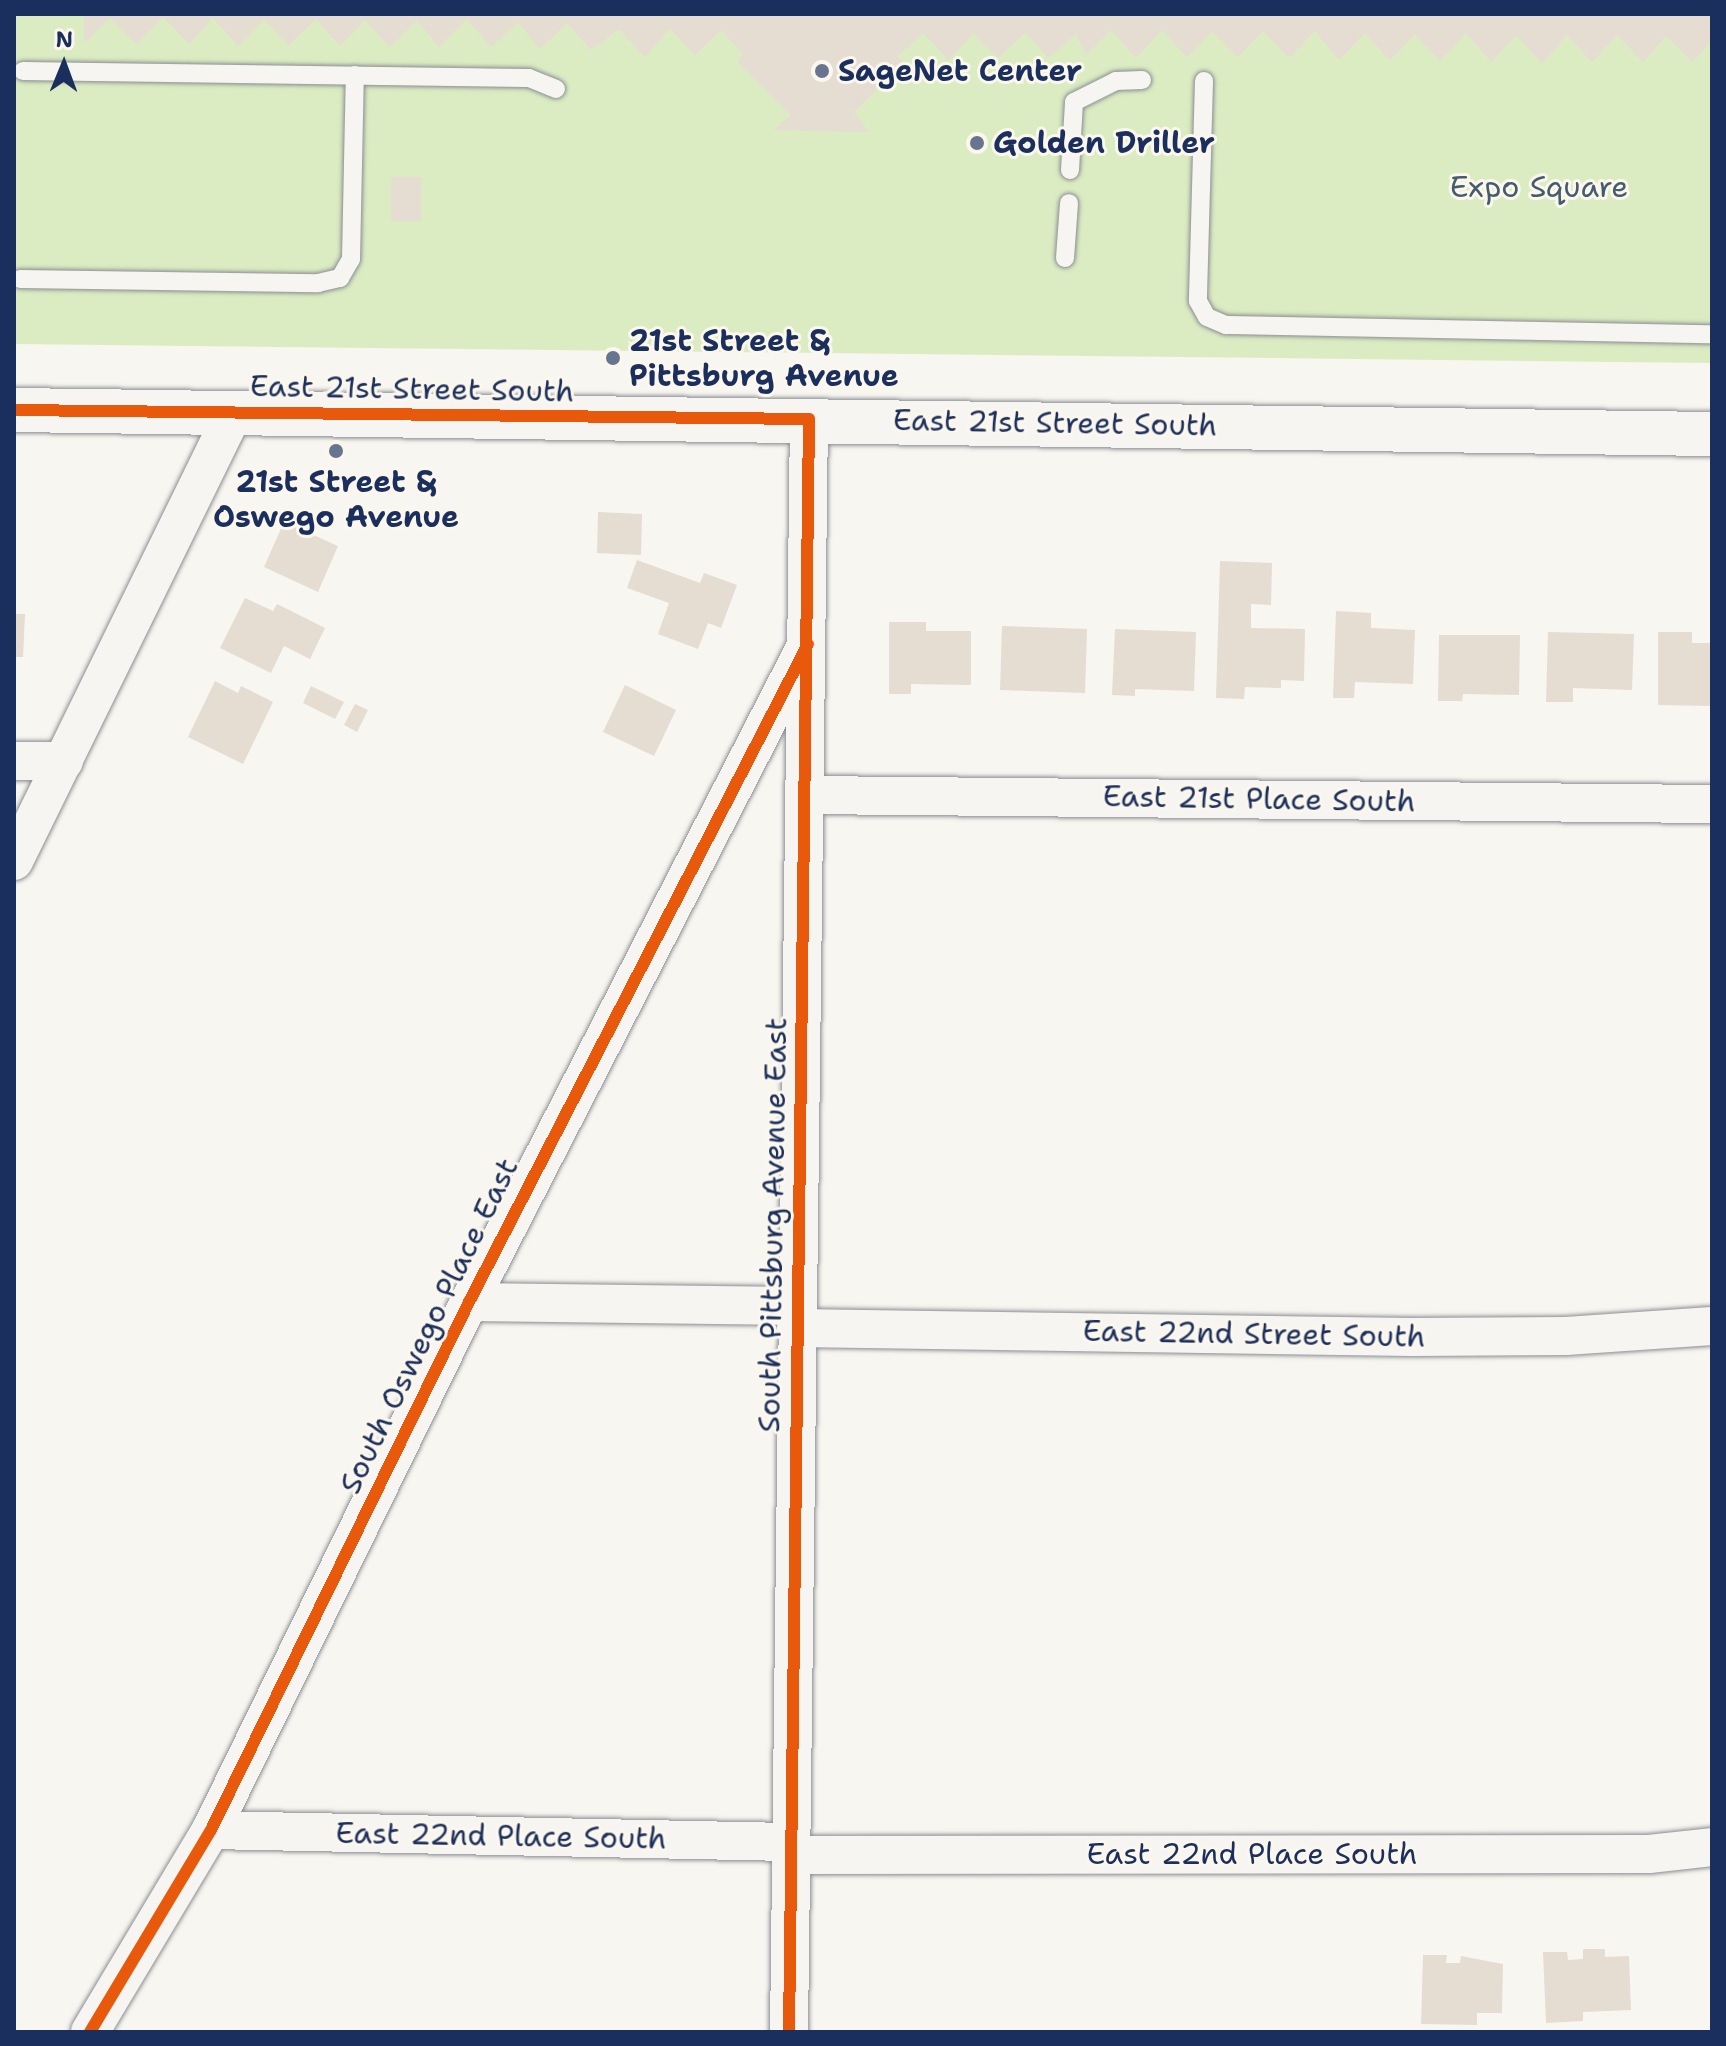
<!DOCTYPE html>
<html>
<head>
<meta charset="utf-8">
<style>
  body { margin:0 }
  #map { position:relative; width:1726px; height:2046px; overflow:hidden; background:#f8f6f0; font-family:"Shantell Sans",sans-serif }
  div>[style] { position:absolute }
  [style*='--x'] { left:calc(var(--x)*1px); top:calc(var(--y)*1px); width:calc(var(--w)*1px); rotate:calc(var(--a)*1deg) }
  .green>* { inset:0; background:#dbecc2 }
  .building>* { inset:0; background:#e5dcd2 }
  .roads { filter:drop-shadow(0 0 2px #8b8e94) drop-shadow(0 0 2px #8b8e94) }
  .lane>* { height:18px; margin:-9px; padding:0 9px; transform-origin:9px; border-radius:9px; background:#f6f5f1 }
  .street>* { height:38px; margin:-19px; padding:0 19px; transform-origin:19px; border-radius:19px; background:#f6f5f1 }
  .secondary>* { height:44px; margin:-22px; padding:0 22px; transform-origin:22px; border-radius:22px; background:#f6f5f1 }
  .cycleway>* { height:12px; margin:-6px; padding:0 6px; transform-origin:6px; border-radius:6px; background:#e8590c }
  .dots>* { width:22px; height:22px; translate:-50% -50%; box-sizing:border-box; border:4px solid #fbf7ec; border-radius:50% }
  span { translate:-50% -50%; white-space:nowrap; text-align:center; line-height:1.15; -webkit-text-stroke:6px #fbf7ec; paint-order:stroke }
  .poi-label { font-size:30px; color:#1b2f5e; font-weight:700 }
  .left { translate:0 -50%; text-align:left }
  .park-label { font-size:30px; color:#455c6e }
  .street-label { font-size:30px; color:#1b2f5e }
  .frame { position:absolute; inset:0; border:16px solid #1b2f5e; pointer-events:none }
  .north { position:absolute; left:24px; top:24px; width:80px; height:80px; -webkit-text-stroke:6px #fbf7ec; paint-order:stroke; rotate:1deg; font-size:22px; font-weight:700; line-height:32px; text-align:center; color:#1b2f5e }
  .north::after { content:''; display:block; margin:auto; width:28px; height:36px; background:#1b2f5e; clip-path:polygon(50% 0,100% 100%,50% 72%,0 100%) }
</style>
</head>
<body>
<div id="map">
  <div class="green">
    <div style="clip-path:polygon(14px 14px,1712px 14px,1712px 363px,14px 344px)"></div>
  </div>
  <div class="building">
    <div style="clip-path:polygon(84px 14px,1712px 14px,1712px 41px,1692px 62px,1666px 36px,1643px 62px,1617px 35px,1592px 62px,1567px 35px,1542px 63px,1516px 35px,1491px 62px,1466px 33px,1440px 61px,1415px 34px,1390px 60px,1365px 33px,1339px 60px,1315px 31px,1289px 58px,1263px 31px,1238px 57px,1212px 31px,1187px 57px,1162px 30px,1136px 58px,1111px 30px,1086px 55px,1076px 34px,1048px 58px,1026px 32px,998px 58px,973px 33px,949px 60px,923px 33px,897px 57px,904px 63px,854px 112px,869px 132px,773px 130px,791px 115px,738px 62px,743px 53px,721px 30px,695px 55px,670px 28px,645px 57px,619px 29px,591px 50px,567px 23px,540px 49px,518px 22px,491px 47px,467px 19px,439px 47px,417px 20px,390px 47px,365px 20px,340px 46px,316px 19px,289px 45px,264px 19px,238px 46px,213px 18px,189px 44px,163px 17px,137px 44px,110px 18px,84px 43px)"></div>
    <div style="clip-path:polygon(391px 177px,421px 177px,421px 221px,391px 221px)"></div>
    <div style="clip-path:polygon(598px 512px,642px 514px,641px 555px,597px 553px)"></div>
    <div style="clip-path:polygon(284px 522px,338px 546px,318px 592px,264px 567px)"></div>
    <div style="clip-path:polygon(637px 560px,700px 583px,704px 573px,737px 585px,721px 628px,708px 623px,698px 649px,658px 634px,669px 603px,627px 588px)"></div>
    <div style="clip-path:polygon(1220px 561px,1272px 563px,1271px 605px,1251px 604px,1251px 628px,1305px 629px,1304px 681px,1281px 680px,1281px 688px,1245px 687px,1244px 699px,1216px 698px)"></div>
    <div style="clip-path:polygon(245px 598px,273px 611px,277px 604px,325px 628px,310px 659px,284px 646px,271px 673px,220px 648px)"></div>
    <div style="clip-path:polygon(1336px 611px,1371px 613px,1371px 628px,1415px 630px,1413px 684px,1355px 682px,1354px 698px,1333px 698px)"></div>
    <div style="clip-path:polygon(14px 614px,25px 614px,23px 657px,14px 657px)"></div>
    <div style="clip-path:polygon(889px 622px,926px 622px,926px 631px,971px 631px,971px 685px,911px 684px,911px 694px,889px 694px)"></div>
    <div style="clip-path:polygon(1002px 626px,1087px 629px,1085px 693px,1000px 690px)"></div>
    <div style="clip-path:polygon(1115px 629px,1196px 632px,1194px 691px,1135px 689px,1135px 696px,1112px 695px)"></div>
    <div style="clip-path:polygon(1548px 632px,1634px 634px,1632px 690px,1573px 688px,1573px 702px,1546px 702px)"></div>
    <div style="clip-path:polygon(1658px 632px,1692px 632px,1692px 643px,1712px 643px,1712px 706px,1658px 705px)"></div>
    <div style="clip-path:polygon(1439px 635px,1520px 635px,1519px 695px,1463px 694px,1462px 701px,1438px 701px)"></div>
    <div style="clip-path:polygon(215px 681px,238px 693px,241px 686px,273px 702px,243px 764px,188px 737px)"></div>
    <div style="clip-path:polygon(625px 685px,676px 710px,654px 756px,603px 732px)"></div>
    <div style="clip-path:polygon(311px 686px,344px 702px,335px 719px,303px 703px)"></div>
    <div style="clip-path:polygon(355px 704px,368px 710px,357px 732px,344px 725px)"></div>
    <div style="clip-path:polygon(1583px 1949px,1605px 1949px,1605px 1957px,1629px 1956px,1631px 2010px,1583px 2012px,1583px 2021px,1546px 2023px,1543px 1952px,1567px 1952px,1568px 1960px,1583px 1959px)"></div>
    <div style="clip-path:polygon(1423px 1955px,1447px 1955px,1446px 1963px,1460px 1963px,1461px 1956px,1503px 1964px,1502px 2013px,1477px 2013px,1477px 2025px,1421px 2024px)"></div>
  </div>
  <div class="roads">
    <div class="lane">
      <div style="--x:23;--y:71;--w:506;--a:0.79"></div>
      <div style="--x:529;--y:78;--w:29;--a:22"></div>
      <div style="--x:1204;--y:81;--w:220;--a:91.6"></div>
      <div style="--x:1198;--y:301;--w:18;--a:61"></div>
      <div style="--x:1207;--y:317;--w:21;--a:23"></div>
      <div style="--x:1226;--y:325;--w:486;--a:1.1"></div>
      <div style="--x:1070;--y:170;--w:68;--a:-86.6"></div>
      <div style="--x:1074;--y:102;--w:47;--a:-26.6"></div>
      <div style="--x:1116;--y:81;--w:26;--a:-2"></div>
      <div style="--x:1065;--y:258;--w:55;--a:-85.8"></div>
      <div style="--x:20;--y:279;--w:298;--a:0.8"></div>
      <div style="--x:318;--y:283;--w:23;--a:-13"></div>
      <div style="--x:340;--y:278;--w:22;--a:-60"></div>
      <div style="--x:351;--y:259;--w:184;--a:-88.8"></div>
    </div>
    <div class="street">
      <div style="--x:14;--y:761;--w:50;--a:0"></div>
      <div style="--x:806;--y:795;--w:906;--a:0.57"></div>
      <div style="--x:14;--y:861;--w:499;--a:-63.9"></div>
      <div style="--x:469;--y:1302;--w:328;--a:0.7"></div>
      <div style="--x:796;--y:1328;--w:616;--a:0.84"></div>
      <div style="--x:1412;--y:1337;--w:154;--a:-0.4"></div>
      <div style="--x:1566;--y:1336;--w:146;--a:-3.9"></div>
      <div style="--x:211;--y:1830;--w:579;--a:1.19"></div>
      <div style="--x:791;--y:1855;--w:858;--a:-0.07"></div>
      <div style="--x:1649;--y:1854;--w:63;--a:-6.3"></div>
      <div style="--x:90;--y:2032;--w:235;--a:-59.1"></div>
      <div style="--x:211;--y:1830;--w:588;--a:-63.96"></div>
      <div style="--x:469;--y:1302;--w:737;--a:-62.81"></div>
      <div style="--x:789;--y:2032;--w:1613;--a:-89.29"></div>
    </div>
    <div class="secondary">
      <div style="--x:14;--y:410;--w:1698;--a:0.81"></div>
    </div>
  </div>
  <div class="cycleway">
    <div style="--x:14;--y:410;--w:795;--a:0.65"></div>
    <div style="--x:809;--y:419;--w:1613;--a:90.71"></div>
    <div style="--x:90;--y:2032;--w:235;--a:-59.1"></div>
    <div style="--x:211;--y:1830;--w:588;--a:-63.96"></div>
    <div style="--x:469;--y:1302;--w:740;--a:-62.74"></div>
  </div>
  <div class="dots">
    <div style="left:822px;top:71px;background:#687591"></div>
    <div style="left:977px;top:143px;background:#687591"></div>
    <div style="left:613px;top:358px;background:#687591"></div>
    <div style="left:336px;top:451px;background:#687591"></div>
  </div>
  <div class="poi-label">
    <span class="left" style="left:838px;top:71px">SageNet Center</span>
    <span class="left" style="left:993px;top:143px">Golden Driller</span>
    <span class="left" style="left:629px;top:358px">21st Street &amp;<br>Pittsburg Avenue</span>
    <span style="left:336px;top:499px">21st Street &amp;<br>Oswego Avenue</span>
  </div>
  <div class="park-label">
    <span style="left:1539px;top:187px">Expo Square</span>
  </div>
  <div class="street-label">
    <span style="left:412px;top:389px;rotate:1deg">East 21st Street South</span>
    <span style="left:1055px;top:423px;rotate:1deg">East 21st Street South</span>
    <span style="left:1259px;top:799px;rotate:1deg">East 21st Place South</span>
    <span style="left:773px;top:1225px;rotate:-89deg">South Pittsburg Avenue East</span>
    <span style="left:429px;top:1326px;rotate:-64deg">South Oswego Place East</span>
    <span style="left:1254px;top:1334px;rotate:1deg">East 22nd Street South</span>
    <span style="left:501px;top:1836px;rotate:1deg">East 22nd Place South</span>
    <span style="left:1252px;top:1854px">East 22nd Place South</span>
  </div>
  <div class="frame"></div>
  <div class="north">N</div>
</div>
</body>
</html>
